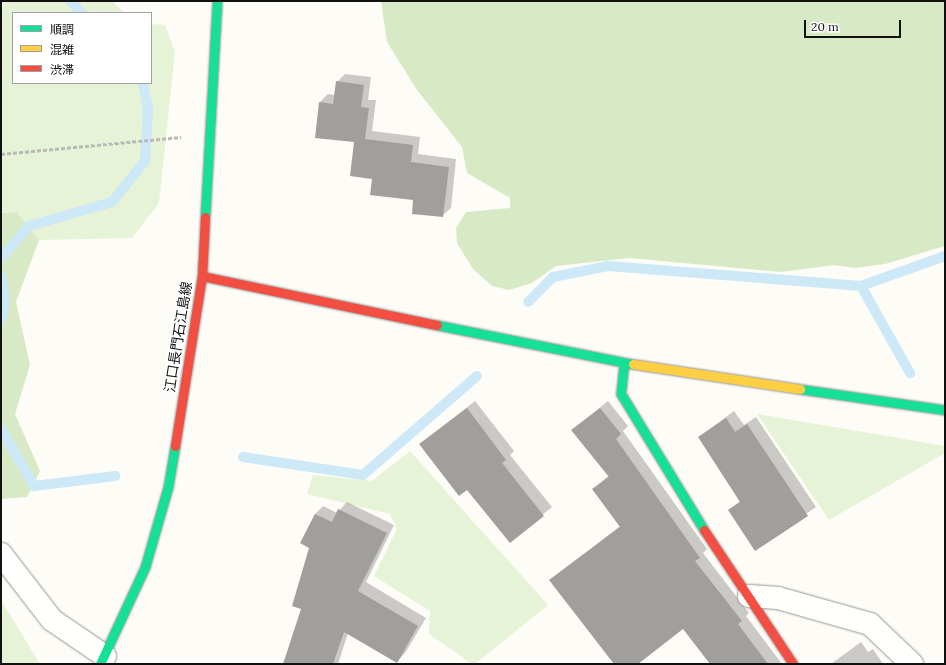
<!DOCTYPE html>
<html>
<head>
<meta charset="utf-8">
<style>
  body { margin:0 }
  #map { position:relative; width:946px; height:665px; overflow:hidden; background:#fdfcf7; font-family:Lora,"Noto Sans JP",serif }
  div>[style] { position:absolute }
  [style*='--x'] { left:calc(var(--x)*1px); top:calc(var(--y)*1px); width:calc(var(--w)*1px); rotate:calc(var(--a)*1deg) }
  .green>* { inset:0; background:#e7f3d7 }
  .forest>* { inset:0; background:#d8eac5 }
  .shadow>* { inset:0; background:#0003 }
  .stream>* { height:10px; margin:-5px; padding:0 5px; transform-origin:5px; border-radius:5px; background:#cde8f7 }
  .building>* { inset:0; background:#a19f9c }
  .path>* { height:2.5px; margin-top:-1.25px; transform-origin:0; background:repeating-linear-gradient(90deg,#b9b9b8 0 4px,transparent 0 6px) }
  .roads { filter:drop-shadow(0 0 1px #979795) drop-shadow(0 0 1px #979795) }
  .street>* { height:22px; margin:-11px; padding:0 11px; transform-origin:11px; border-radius:11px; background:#fffffe }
  .fast>* { height:9px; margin:-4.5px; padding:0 4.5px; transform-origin:4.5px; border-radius:4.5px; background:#16e098 }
  .slow>* { height:9px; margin:-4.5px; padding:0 4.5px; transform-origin:4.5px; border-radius:4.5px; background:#ffcf43 }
  .jam>* { height:9px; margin:-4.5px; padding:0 4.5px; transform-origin:4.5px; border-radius:4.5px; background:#f24e42 }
  span { translate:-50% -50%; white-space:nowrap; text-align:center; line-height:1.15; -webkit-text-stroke:4px #fff; paint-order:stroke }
  .street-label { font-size:14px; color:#111 }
  .frame { position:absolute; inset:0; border:2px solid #111; pointer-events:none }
  .legend { position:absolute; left:12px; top:12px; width:140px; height:72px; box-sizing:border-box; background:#fff; border:1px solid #a0a0a0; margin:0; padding:5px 7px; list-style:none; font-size:12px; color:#111 }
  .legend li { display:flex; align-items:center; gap:8px; height:20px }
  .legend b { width:20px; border:1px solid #a0a0a0 }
  .scale { position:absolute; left:804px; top:20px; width:97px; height:18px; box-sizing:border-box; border:2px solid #111; border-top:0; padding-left:5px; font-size:12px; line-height:14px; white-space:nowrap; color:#111; -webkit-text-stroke:3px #fff; paint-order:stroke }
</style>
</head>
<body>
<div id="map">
  <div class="green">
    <div style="clip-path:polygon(1px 1px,113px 1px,124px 13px,13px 13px,13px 83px,151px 83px,151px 24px,165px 25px,175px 52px,159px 203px,132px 238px,39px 240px,17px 212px,1px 213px)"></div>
    <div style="clip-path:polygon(757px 414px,945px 446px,945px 453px,829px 520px)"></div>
    <div style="clip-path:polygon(410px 451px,548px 605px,475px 664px,472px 664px,429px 634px,430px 611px,374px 576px,397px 529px,390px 514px,307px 494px,313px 475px,372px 481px)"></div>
    <div style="clip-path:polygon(1px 600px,40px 664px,1px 664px)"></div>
  </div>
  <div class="forest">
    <div style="clip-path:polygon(381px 1px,945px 1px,945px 246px,885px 264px,855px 268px,834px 265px,781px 272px,629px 258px,556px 266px,532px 283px,509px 290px,492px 286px,473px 269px,457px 243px,456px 228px,466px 212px,510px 208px,510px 198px,467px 173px,462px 147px,417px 90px,387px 42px)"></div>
    <div style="clip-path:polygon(17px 212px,39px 240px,16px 302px,30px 365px,15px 414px,40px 471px,27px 497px,1px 499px,1px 213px)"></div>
  </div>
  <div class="shadow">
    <div style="clip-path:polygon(345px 74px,371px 77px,368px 100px,376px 100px,372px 131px,420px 137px,418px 154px,456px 159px,451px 208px,442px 216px,415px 199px,355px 142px,320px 102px,328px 94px,335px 95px,337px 82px)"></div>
    <div style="clip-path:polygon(475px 401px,514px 451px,510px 455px,552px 507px,510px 541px,467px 488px,420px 444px)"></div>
    <div style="clip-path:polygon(608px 401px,628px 426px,623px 431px,707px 549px,703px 553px,749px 613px,746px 616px,782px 664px,715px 664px,683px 628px,637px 664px,615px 664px,550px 580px,620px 526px,593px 489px,609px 475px,573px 430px)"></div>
    <div style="clip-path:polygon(734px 411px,744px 425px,756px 417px,816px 507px,755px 549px,729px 510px,740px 501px,699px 437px)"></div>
    <div style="clip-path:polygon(347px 502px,394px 525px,366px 582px,426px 618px,405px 653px,397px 662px,348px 633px,338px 664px,284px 664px,302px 608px,310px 547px,301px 543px,315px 514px,323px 506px,337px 513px)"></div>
    <div style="clip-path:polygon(861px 642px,868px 652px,873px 649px,883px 664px,831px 664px)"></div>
  </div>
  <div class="stream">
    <div style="--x:70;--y:1;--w:17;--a:45"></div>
    <div style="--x:1;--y:258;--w:43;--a:-48.8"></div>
    <div style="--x:29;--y:226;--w:86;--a:-16.1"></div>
    <div style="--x:112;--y:202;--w:53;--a:-51.2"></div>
    <div style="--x:145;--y:161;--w:52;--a:-86.7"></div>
    <div style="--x:148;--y:109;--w:26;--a:-101"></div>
    <div style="--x:1;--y:276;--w:27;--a:82"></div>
    <div style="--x:5;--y:303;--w:17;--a:103"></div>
    <div style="--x:861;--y:286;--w:89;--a:-19.7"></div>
    <div style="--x:528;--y:302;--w:35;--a:-45"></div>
    <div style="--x:553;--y:277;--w:56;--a:-11.3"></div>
    <div style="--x:608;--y:266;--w:254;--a:4.5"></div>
    <div style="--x:861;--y:286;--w:100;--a:60.6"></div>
    <div style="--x:1;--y:429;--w:66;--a:59.9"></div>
    <div style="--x:34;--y:486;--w:82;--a:-7"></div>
    <div style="--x:243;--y:457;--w:121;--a:8.5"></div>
    <div style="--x:363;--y:475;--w:151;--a:-41"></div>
  </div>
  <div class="building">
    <div style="clip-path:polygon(336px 81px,364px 85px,361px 107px,369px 108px,365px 139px,413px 145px,411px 162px,449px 167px,443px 217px,412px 214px,413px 200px,370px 195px,372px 179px,350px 176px,354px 142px,315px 138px,319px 102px,333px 104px)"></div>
    <div style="clip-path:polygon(467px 408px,506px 460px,502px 463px,544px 516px,510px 543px,467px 490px,459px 496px,419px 444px)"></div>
    <div style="clip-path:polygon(600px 408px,621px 434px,616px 439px,700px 558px,695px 561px,742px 621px,738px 624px,768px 664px,710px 664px,683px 629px,638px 664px,614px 664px,549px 580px,620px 527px,592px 489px,609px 477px,571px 430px)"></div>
    <div style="clip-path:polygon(726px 418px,735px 432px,747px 424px,808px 516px,755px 551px,728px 510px,740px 502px,698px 437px)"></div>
    <div style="clip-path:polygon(338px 509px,387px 533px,358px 591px,418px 626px,397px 663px,344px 632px,333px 664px,283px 664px,301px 609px,292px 606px,309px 548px,300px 543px,315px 514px,332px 522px)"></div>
  </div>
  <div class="path">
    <div style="--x:1;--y:154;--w:181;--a:-5.4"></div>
  </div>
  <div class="roads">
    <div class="street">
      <div style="--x:1;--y:554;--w:83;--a:52.3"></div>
      <div style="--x:52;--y:620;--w:64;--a:34.2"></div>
      <div style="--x:749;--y:596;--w:29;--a:4"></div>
      <div style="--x:778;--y:598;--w:96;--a:15.8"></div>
      <div style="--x:870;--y:624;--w:58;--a:43.6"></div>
    </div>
    <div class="fast">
      <div style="--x:205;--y:217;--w:216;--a:-86.8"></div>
      <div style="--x:437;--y:325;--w:200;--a:11.3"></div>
      <div style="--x:624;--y:363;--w:31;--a:96"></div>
      <div style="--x:621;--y:394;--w:159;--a:58.6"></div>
      <div style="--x:800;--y:389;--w:147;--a:8.2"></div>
      <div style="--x:100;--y:664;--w:107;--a:-65.1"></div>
      <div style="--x:145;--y:567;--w:83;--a:-74"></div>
      <div style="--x:168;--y:487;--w:42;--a:-80.3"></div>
    </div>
    <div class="slow">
      <div style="--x:633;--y:364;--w:169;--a:8.5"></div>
    </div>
    <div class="jam">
      <div style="--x:202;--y:276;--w:240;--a:11.8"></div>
      <div style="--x:175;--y:446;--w:172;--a:-81"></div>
      <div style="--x:202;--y:276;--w:59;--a:-87.1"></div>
      <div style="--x:704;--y:530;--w:161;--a:56.4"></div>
    </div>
  </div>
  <div class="street-label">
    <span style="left:178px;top:337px;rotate:-81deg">江口長門石江島線</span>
  </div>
  <div class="frame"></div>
  <ul class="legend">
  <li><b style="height:5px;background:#16e098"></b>順調</li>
  <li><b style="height:5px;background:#ffcf43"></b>混雑</li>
  <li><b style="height:5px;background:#f24e42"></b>渋滞</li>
  </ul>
  <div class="scale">20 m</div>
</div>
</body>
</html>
